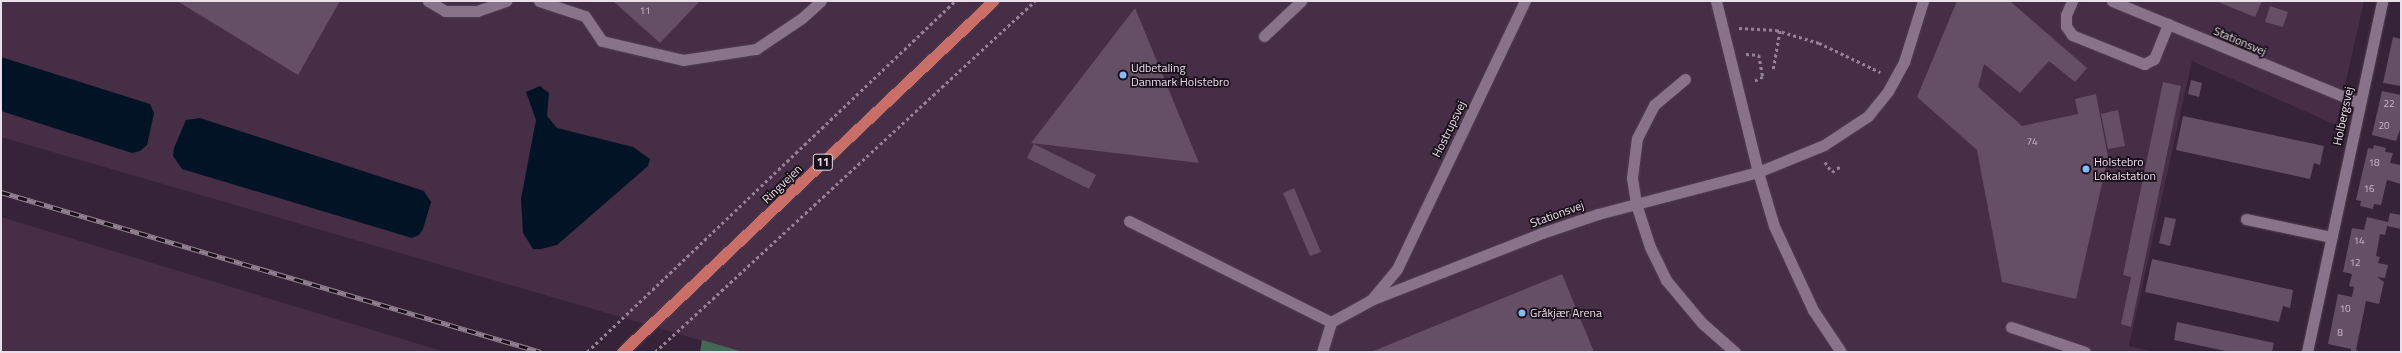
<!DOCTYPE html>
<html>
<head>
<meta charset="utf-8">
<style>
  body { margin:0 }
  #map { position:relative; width:2402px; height:353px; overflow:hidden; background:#372337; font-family:"Titillium Web",sans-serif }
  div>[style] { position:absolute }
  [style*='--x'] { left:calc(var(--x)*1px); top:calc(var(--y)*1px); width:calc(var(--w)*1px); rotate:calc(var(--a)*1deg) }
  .built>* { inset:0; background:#462e47 }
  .forest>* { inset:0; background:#416953 }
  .water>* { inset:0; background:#001425 }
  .building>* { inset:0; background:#654f65 }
  .path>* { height:2.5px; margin-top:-1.25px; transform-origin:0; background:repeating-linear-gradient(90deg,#948394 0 3px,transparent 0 6px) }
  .roads { filter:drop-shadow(0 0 1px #4e3e4f) drop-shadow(0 0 1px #4e3e4f) }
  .service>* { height:11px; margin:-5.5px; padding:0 5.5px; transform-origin:5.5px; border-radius:5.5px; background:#89738a }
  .pedestrian>* { height:11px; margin:-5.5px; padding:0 5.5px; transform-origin:5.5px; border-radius:5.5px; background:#89738a }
  .minor>* { height:11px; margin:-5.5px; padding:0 5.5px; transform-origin:5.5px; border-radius:5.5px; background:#89738a }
  .tertiary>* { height:11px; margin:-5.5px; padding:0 5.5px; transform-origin:5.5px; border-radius:5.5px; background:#89738a }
  .primary>* { height:11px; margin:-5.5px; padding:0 5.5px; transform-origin:5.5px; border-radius:5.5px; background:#c96f67 }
  .rail>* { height:4.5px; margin-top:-2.25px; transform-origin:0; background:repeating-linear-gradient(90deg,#191019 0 9px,#918091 0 18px); box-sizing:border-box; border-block:1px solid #918091 }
  .dots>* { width:11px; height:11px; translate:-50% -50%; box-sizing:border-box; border:2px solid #191019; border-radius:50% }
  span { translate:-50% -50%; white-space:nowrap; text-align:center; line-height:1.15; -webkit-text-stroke:3.5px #191019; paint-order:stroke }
  .number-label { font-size:10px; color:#cabaca }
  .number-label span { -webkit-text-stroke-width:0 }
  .shield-label span { padding:1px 3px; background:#191019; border:1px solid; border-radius:3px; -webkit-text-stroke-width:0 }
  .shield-label { font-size:11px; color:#ebdeeb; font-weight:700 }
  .street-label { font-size:12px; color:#ebdeeb }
  .poi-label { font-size:12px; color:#ebdeeb }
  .left { translate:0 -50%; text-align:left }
  .frame { position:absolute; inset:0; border:2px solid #ebdeeb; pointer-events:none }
</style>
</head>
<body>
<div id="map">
  <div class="built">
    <div style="clip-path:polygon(1px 1px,2364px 1px,2336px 125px,2192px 61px,2129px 346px,2154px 352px,741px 352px,1px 137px)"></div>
    <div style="clip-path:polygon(1px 217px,445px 352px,1px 352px)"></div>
  </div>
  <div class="forest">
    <div style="clip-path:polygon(702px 340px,743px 352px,700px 352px)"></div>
  </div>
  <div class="water">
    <div style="clip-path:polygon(1px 57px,150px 104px,154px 113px,147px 145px,140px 151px,132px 153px,1px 111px)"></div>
    <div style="clip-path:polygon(540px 86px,549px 93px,547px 116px,557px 128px,633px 147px,650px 159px,648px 166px,557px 245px,541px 249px,533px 249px,523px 233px,521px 199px,536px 120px,526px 92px)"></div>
    <div style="clip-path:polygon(200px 118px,424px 191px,431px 202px,423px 229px,419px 235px,412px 238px,182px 169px,173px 156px,174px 148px,186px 120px)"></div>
  </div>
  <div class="building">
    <div style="clip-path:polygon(177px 1px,340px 1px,298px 75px)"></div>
    <div style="clip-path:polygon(613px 1px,700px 1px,660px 43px)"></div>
    <div style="clip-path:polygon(1957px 1px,2010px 1px,2087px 68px,2075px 82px,2049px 61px,2020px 93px,1984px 64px,1978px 87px,2022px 126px,2078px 114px,2075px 99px,2096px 94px,2108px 157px,2076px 299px,2002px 282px,1977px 150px,1917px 97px)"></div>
    <div style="clip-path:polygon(2216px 1px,2262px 1px,2255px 17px)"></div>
    <div style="clip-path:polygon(2270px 6px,2288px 12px,2283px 27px,2265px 22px)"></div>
    <div style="clip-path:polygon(1135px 8px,1199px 163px,1031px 143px)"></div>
    <div style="clip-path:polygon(2393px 37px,2401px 39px,2401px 86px,2383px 83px)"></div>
    <div style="clip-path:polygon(2191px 80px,2202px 83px,2199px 97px,2188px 94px)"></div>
    <div style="clip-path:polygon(2163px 82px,2181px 86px,2131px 327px,2121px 324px,2131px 277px,2123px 275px)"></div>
    <div style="clip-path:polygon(2382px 91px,2401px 95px,2401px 127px,2396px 141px,2372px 135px)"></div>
    <div style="clip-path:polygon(2118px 110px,2125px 146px,2108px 149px,2101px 114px)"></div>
    <div style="clip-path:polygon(2183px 116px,2324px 146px,2320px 165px,2314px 163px,2310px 179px,2176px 150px)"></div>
    <div style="clip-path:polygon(1034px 144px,1096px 175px,1089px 189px,1027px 158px)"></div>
    <div style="clip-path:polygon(2374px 145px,2386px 148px,2385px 152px,2393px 153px,2390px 163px,2401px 165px,2401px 184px,2387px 180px,2381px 205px,2374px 204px,2373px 209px,2360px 206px,2361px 201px,2356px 200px,2368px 148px,2373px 149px)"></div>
    <div style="clip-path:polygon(1294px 188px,1321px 252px,1310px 256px,1283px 193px)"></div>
    <div style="clip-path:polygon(2390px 213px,2401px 215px,2401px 229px,2387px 226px,2385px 235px,2380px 234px,2376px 256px,2380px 257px,2378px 263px,2388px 265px,2385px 278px,2377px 277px,2384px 282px,2379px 304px,2366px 301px,2356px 350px,2361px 352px,2351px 352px,2351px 349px,2328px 344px,2338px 294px,2352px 297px,2354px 287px,2349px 286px,2352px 274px,2343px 272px,2352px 228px,2364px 230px,2367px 217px,2388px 222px)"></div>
    <div style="clip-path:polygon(2165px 217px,2176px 219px,2170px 246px,2159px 243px)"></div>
    <div style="clip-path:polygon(2152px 259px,2293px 290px,2290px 308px,2283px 306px,2279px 322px,2145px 292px)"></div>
    <div style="clip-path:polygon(1562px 274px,1594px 352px,1371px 352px)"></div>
    <div style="clip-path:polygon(2177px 322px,2274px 343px,2272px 352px,2230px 352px,2174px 340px)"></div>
  </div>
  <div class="path">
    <div style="--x:1739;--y:28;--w:37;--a:3"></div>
    <div style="--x:1776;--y:30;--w:45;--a:16.8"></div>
    <div style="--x:1819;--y:43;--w:68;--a:25.4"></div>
    <div style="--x:1746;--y:54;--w:13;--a:4"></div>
    <div style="--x:1759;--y:55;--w:22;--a:80"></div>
    <div style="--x:1763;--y:77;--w:11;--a:153"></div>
    <div style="--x:1773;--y:69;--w:39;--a:-80"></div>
    <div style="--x:1825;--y:162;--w:12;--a:55"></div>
    <div style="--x:1832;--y:172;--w:11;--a:-34"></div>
    <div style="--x:587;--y:352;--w:509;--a:-43.65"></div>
    <div style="--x:655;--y:352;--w:517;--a:-42.73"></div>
  </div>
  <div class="roads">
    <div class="service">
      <div style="--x:428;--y:1;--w:20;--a:30"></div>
      <div style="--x:445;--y:11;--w:32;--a:0"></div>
      <div style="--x:477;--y:11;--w:31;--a:-19"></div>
      <div style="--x:539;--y:1;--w:48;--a:18.1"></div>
      <div style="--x:585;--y:16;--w:30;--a:56"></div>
      <div style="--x:602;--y:41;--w:83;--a:13.2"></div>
      <div style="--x:683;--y:60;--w:74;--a:-8.6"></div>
      <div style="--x:756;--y:49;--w:55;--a:-34"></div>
      <div style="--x:802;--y:18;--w:25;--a:-42"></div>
      <div style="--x:2072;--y:1;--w:15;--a:113"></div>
      <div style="--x:2066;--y:15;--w:11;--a:90"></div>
      <div style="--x:2066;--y:26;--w:11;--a:56"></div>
      <div style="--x:2072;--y:35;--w:78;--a:21.9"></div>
      <div style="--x:2144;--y:64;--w:11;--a:-27"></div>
      <div style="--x:2154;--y:59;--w:38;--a:-68"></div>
      <div style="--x:1685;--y:79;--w:40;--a:140"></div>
      <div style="--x:1654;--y:105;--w:37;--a:117"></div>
      <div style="--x:1637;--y:138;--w:40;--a:97.1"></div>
      <div style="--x:1632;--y:178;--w:26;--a:81"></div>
      <div style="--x:1636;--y:204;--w:45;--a:72"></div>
      <div style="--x:1650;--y:247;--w:37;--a:64"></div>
      <div style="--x:1666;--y:280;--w:56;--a:50.1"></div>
      <div style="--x:1702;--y:323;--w:44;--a:41.3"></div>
      <div style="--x:2246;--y:219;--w:87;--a:12"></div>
      <div style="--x:1129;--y:221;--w:226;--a:26.6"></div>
      <div style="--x:1331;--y:322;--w:46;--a:-28.8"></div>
      <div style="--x:1371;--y:300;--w:40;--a:-50"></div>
      <div style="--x:1542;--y:233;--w:59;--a:-18.7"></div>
      <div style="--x:1598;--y:214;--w:165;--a:-14.7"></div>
      <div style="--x:2011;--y:327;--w:78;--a:18.7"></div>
      <div style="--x:1322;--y:352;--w:31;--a:-73"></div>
    </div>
    <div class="pedestrian">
      <div style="--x:1371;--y:300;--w:184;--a:-21.4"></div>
    </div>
    <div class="minor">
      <div style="--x:2112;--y:1;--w:267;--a:22.4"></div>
      <div style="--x:1264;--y:36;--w:51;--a:-43.4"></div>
      <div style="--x:1758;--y:172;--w:71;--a:-22.2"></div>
      <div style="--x:1824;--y:145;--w:53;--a:-33.4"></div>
      <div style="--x:1868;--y:116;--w:32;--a:-51"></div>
      <div style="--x:1888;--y:91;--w:33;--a:-61"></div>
      <div style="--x:1904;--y:62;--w:64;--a:-72.7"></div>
      <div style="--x:1397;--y:269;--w:297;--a:-64.5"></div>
      <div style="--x:2307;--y:352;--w:359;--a:-77.9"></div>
    </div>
    <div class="tertiary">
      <div style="--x:1716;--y:1;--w:176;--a:76.2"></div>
      <div style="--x:1758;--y:172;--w:56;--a:73.5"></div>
      <div style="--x:1774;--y:226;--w:93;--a:65.1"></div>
      <div style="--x:1813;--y:310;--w:50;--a:56.3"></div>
    </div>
    <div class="primary">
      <div style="--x:622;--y:352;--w:511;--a:-43.41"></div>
    </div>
  </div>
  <div class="rail">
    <div style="--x:1;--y:192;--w:563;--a:16.5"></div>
  </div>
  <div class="dots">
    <div style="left:1123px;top:75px;background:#81bcfa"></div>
    <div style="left:2086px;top:169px;background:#81bcfa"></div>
    <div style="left:1522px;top:313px;background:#81bcfa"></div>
  </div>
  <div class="number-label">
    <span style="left:645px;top:11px">11</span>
    <span style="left:2389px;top:104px">22</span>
    <span style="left:2384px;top:126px">20</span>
    <span style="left:2032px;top:142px">74</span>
    <span style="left:2374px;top:163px">18</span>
    <span style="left:2369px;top:189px">16</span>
    <span style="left:2359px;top:241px">14</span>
    <span style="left:2355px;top:263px">12</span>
    <span style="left:2345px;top:309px">10</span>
    <span style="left:2340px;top:333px">8</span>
  </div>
  <div class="shield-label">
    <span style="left:823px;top:162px">11</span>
  </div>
  <div class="street-label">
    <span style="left:2240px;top:41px;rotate:23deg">Stationsvej</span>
    <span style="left:2343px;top:116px;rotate:-78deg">Holbergsvej</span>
    <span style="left:1449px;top:129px;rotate:-64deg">Hostrupsvej</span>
    <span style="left:782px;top:184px;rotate:-44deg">Ringvejen</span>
    <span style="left:1557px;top:214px;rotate:-20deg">Stationsvej</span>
  </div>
  <div class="poi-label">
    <span class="left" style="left:1131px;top:75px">Udbetaling<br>Danmark Holstebro</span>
    <span class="left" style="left:2094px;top:169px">Holstebro<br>Lokalstation</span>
    <span class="left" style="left:1530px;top:313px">Gråkjær Arena</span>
  </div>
  <div class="frame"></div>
</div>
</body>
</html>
